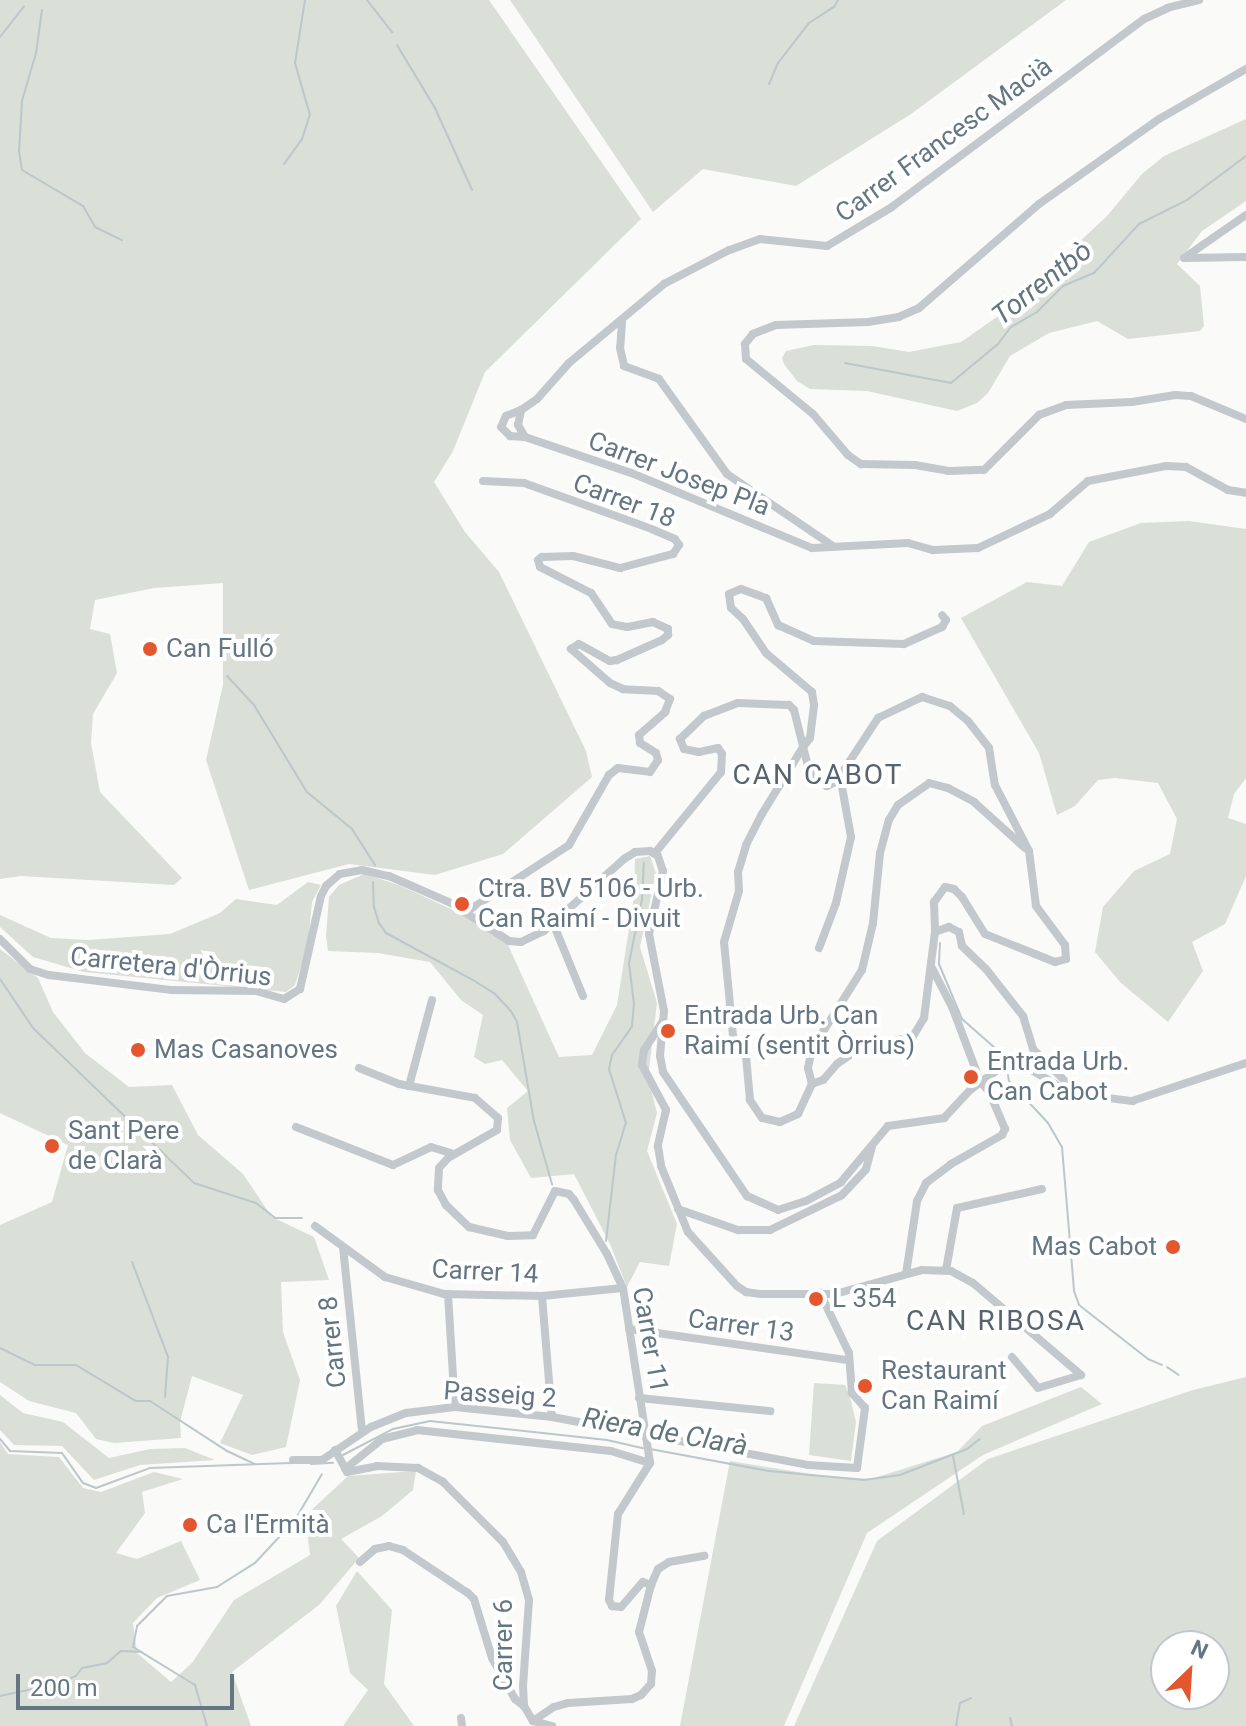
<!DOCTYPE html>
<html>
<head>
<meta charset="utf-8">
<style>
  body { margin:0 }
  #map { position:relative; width:1246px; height:1726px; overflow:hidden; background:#fafaf8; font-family:Roboto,sans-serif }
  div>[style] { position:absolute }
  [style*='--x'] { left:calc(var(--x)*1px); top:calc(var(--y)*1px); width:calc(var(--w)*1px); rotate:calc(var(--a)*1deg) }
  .green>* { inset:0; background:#dadfd7 }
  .stream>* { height:2px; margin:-1px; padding:0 1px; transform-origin:1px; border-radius:1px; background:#bbc7cb }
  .minor>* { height:8px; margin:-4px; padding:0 4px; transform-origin:4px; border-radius:4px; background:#c3c8cc }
  .dots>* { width:22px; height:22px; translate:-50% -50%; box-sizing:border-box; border:4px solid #fff; border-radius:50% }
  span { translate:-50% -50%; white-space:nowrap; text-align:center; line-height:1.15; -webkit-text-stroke:8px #fff; paint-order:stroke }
  .street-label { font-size:26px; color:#657683 }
  .poi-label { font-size:26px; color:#657683 }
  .left { translate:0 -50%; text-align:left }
  .right { translate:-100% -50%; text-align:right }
  .water-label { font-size:28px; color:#60757c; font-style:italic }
  .neighbourhood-label { font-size:28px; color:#57646e; letter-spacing:2px }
  .north { position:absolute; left:1150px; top:1630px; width:80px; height:80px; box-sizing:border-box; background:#fff; border:2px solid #c1c8cd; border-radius:50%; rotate:25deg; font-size:22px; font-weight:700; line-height:32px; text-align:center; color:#657683 }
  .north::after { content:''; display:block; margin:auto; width:28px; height:36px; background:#e4572e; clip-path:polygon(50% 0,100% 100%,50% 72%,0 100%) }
  .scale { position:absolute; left:16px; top:1674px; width:218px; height:36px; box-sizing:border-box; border:4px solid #657683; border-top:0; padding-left:10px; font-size:24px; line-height:28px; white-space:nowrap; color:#657683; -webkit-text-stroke:6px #fff; paint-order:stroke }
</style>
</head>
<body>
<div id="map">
  <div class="green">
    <div style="clip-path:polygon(0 0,489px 0,641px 219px,485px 372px,453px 451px,434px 482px,465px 532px,499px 572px,586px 751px,592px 777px,503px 854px,435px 875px,349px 864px,249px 890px,206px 760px,223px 685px,223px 583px,154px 588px,95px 600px,90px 629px,110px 634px,117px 673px,93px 714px,91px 743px,100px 792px,182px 878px,174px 885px,21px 876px,0 879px)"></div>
    <div style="clip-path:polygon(510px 0,1066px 0,911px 114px,796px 186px,703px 169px,653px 212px)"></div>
    <div style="clip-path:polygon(1246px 119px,1246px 201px,1202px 231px,1177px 264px,1200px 286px,1204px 326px,1200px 331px,1128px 339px,1097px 321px,1049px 333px,1010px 356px,988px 393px,977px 403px,957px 411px,867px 391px,810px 389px,797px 381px,784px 364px,782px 358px,786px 351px,814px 345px,872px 346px,909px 352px,961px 342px,1004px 312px,1107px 216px,1142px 174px,1164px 156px)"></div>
    <div style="clip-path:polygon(1189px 521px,1246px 529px,1246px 778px,1234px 794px,1228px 818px,1246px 824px,1246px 876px,1225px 924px,1192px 942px,1203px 971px,1168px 1022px,1121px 983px,1095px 952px,1103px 907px,1134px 871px,1170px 854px,1177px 819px,1158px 783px,1115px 778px,1098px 780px,1075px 806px,1057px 815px,1039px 753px,961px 618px,1027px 582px,1062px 586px,1089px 542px,1141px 523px)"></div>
    <div style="clip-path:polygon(650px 856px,656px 874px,640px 947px,657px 1003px,648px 1077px,657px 1113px,647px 1151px,677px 1224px,669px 1266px,640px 1262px,627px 1287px,610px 1244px,574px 1174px,531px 1178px,510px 1140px,507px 1108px,528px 1091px,502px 1060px,485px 1064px,474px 1057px,483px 1015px,461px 1000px,430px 962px,378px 953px,328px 951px,326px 936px,329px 897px,339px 885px,364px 874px,399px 885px,466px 916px,508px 945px,559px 1057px,592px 1055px,617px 1005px,634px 897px,635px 859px)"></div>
    <div style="clip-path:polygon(308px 882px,321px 885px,312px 902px,308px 944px,295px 985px,286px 992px,84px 972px,33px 957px,0 927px,0 915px,51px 938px,88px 940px,170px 934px,220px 913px,236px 899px,277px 905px)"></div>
    <div style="clip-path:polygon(0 949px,38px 978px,53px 1012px,85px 1053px,129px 1087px,172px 1085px,198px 1135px,243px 1174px,272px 1217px,314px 1237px,329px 1280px,281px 1282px,283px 1332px,300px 1380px,286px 1447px,252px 1455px,220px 1443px,243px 1395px,192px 1376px,180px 1422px,181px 1438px,114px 1443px,96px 1439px,76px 1413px,29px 1401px,0 1382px,0 1225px,52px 1202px,68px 1145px,0 1113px)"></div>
    <div style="clip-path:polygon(evenodd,1246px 1377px,1246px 1726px,794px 1726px,877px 1541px,988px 1459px,1193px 1390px,1246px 1377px,1214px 1646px,1214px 1694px,1166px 1694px,1166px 1646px,1214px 1646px)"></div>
    <div style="clip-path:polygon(814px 1383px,845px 1385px,850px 1397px,856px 1422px,851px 1461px,809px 1455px)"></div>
    <div style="clip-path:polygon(1081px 1387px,1102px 1404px,983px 1455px,867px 1533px,784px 1726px,680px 1726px,730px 1461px,817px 1475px,871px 1479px,957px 1452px,982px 1426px)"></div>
    <div style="clip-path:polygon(0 1395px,23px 1413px,63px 1422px,109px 1458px,150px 1449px,185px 1448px,215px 1460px,140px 1465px,94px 1480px,62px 1446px,14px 1445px,0 1430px)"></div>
    <div style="clip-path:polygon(0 1442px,8px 1454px,59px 1457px,83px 1488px,101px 1492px,154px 1472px,183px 1479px,142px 1492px,145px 1513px,116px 1553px,137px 1559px,181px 1541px,200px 1580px,157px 1598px,133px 1623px,137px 1653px,171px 1682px,192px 1663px,234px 1600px,310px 1555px,305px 1516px,348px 1476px,416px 1471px,413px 1490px,382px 1516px,341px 1539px,359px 1558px,319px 1605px,232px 1672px,251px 1726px,0 1726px)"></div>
    <div style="clip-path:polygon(357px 1571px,392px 1610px,384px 1684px,414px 1726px,343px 1726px,368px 1690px,350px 1673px,336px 1606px)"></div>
  </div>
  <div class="stream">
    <div style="--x:367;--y:0;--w:41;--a:52"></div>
    <div style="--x:42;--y:10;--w:43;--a:97.9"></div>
    <div style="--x:36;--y:53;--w:50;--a:106.3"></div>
    <div style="--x:22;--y:101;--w:50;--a:93.4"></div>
    <div style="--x:19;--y:151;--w:19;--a:81"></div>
    <div style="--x:22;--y:170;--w:71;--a:30.5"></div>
    <div style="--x:83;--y:206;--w:24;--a:60"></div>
    <div style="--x:95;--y:227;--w:30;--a:26"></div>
    <div style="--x:0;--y:37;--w:39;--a:-52"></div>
    <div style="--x:397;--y:45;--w:74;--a:58.9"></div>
    <div style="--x:435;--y:108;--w:90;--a:65.7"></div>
    <div style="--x:769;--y:84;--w:23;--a:-67"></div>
    <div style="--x:778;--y:63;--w:51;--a:-52.2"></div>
    <div style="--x:809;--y:23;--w:30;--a:-33"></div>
    <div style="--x:834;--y:7;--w:8;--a:-60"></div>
    <div style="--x:284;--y:164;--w:31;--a:-54"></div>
    <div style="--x:302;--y:139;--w:25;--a:-72"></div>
    <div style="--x:310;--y:115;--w:54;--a:-106.1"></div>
    <div style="--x:295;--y:63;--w:64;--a:-81"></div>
    <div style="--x:845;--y:363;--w:108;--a:10.7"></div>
    <div style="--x:951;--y:383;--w:61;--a:-39.7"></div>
    <div style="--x:998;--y:344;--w:21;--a:-53"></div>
    <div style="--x:1011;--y:327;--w:30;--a:-30"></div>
    <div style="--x:1037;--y:312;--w:37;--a:-45"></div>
    <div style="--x:1063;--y:286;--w:34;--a:-23"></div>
    <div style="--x:1094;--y:273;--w:67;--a:-47.4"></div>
    <div style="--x:1139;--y:224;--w:54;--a:-26.6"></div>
    <div style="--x:1187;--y:200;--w:74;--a:-36.7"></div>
    <div style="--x:227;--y:676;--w:40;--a:47"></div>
    <div style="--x:254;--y:705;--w:102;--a:58.7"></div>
    <div style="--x:307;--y:792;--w:58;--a:39.4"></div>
    <div style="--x:352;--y:829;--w:43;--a:57.4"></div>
    <div style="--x:373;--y:882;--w:25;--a:88"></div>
    <div style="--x:374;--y:907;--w:17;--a:73"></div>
    <div style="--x:379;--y:923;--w:12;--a:55"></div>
    <div style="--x:386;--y:933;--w:99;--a:28.4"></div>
    <div style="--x:473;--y:980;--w:26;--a:32"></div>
    <div style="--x:495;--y:994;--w:23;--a:47"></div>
    <div style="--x:511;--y:1011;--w:13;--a:61"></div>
    <div style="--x:517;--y:1022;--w:100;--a:80.3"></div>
    <div style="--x:534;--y:1121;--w:66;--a:74.1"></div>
    <div style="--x:940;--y:943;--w:21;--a:93"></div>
    <div style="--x:939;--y:964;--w:60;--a:67.3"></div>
    <div style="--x:962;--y:1019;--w:53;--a:41.2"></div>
    <div style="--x:1002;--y:1054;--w:9;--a:69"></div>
    <div style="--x:0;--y:979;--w:59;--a:56"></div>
    <div style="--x:33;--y:1028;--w:223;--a:43.9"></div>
    <div style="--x:194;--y:1183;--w:65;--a:17.9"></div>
    <div style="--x:256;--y:1203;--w:24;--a:38"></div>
    <div style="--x:275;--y:1218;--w:27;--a:0"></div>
    <div style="--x:1008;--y:1075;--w:6;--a:81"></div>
    <div style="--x:1009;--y:1081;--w:57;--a:47.1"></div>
    <div style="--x:1048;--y:1123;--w:28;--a:60"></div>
    <div style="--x:1062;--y:1147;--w:144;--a:85.2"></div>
    <div style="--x:1074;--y:1291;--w:15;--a:70"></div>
    <div style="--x:1079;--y:1305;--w:88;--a:38"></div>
    <div style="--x:1148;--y:1359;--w:15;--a:23"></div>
    <div style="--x:606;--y:1241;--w:87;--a:-83.4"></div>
    <div style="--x:616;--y:1155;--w:34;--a:-73"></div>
    <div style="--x:626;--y:1123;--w:57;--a:-107.5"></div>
    <div style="--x:609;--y:1069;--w:14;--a:-78"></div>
    <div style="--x:612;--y:1055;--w:35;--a:-55"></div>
    <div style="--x:632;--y:1026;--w:22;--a:-85"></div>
    <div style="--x:634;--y:1004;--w:41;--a:-97"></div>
    <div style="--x:629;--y:963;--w:65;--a:-78.5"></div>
    <div style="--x:642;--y:899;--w:36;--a:-87"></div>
    <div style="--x:132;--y:1262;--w:102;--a:69.2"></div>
    <div style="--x:168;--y:1357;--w:40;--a:94.3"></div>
    <div style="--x:0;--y:1348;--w:39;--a:26"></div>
    <div style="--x:35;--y:1365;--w:41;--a:0"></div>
    <div style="--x:76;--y:1365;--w:70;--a:31"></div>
    <div style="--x:136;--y:1401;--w:14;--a:0"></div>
    <div style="--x:150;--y:1401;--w:92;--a:33"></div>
    <div style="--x:227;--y:1451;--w:31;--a:25"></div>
    <div style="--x:1167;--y:1367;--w:14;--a:34"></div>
    <div style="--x:0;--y:1439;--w:16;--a:50"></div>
    <div style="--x:10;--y:1451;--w:52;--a:2.2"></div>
    <div style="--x:62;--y:1453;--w:37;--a:55"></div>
    <div style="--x:83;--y:1483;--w:14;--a:21"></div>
    <div style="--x:96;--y:1488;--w:58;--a:-20.3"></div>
    <div style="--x:150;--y:1468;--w:142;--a:-2"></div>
    <div style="--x:650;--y:1449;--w:121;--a:10.5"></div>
    <div style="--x:769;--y:1471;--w:95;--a:5.4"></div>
    <div style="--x:864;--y:1480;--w:36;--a:-8"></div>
    <div style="--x:900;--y:1475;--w:72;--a:-21.2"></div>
    <div style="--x:967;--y:1449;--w:16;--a:-38"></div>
    <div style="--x:343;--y:1455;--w:56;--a:-27.5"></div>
    <div style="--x:393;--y:1429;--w:38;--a:-12"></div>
    <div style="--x:430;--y:1421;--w:178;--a:6.1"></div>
    <div style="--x:607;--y:1440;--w:37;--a:13"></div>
    <div style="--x:953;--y:1456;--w:59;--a:79.3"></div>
    <div style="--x:311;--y:1464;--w:22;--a:-3"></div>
    <div style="--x:0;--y:1696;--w:61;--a:-12.2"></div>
    <div style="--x:60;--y:1683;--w:17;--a:-24"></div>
    <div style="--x:76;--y:1676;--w:10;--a:-53"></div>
    <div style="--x:82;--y:1668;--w:25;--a:-11"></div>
    <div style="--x:107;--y:1663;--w:18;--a:-41"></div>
    <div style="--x:121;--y:1651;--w:21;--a:3"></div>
    <div style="--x:1010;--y:1718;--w:8;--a:76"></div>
    <div style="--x:207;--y:1726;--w:43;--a:-106.3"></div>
    <div style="--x:195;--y:1685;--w:73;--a:-148.5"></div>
    <div style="--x:133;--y:1647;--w:21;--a:-79"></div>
    <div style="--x:137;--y:1626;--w:42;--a:-45"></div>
    <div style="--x:167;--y:1596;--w:51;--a:-10.2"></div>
    <div style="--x:217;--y:1587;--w:45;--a:-32.3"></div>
    <div style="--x:255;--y:1563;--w:59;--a:-47.1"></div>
    <div style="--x:295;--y:1520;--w:53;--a:-59.6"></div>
    <div style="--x:956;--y:1726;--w:23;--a:-80"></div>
    <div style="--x:960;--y:1703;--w:12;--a:-24"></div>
  </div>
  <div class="minor">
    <div style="--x:1199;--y:0;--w:32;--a:166"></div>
    <div style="--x:1168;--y:8;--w:26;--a:155"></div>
    <div style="--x:1144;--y:19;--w:314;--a:143.3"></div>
    <div style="--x:892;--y:207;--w:76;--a:149"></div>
    <div style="--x:827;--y:246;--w:67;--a:-174"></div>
    <div style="--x:760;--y:239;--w:33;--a:160"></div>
    <div style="--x:729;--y:250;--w:73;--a:152.4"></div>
    <div style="--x:664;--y:284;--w:124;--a:140.3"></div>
    <div style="--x:569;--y:363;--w:48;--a:131.6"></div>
    <div style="--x:537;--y:399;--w:19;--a:145"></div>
    <div style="--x:521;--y:410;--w:15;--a:101"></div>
    <div style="--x:518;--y:425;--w:14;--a:60"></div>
    <div style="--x:525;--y:437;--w:115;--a:18.7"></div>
    <div style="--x:634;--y:474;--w:193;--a:22.6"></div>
    <div style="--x:812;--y:548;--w:96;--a:-3"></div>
    <div style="--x:908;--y:543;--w:26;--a:16"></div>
    <div style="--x:933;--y:550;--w:45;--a:-2.5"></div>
    <div style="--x:978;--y:548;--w:80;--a:-25.3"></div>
    <div style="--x:1050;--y:514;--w:50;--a:-41"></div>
    <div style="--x:1088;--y:481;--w:79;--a:-10.9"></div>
    <div style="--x:1166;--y:466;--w:20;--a:3"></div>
    <div style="--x:1186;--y:467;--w:48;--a:28.7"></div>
    <div style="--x:1228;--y:490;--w:18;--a:9"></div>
    <div style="--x:1246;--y:69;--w:100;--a:150.1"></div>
    <div style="--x:1159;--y:119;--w:147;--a:144.7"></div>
    <div style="--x:1039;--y:204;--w:159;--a:139.1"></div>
    <div style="--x:919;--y:308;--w:22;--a:156"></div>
    <div style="--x:899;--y:317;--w:30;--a:171"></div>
    <div style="--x:869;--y:322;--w:93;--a:178.2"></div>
    <div style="--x:776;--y:325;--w:25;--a:159"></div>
    <div style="--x:753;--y:334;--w:13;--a:129"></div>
    <div style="--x:745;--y:344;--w:15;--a:86"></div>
    <div style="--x:746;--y:359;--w:87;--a:39.4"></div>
    <div style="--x:813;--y:414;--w:54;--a:49.5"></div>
    <div style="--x:848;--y:455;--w:16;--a:35"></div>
    <div style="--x:861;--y:464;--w:54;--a:1.1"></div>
    <div style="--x:915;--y:465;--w:34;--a:10"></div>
    <div style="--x:948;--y:471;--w:36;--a:-2"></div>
    <div style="--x:984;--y:470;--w:78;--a:-45"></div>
    <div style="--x:1039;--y:415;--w:29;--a:-20"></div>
    <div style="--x:1066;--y:405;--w:66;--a:-2.6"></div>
    <div style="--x:1132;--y:402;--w:44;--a:-9.2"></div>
    <div style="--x:1175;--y:395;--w:16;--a:4"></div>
    <div style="--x:1191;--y:396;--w:60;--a:22.7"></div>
    <div style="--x:1246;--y:215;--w:75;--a:145.3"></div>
    <div style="--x:1184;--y:258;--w:62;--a:-0.9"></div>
    <div style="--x:622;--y:322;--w:26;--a:94"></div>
    <div style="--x:620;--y:348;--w:18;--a:77"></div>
    <div style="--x:624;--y:366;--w:37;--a:20"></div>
    <div style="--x:659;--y:379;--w:117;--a:54.4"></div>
    <div style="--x:727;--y:474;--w:128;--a:34.2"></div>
    <div style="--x:521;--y:410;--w:16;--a:158"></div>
    <div style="--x:506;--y:416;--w:12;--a:114"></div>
    <div style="--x:501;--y:427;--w:13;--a:45"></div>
    <div style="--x:510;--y:436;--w:15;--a:4"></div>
    <div style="--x:655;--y:853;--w:104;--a:-50.8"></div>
    <div style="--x:721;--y:772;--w:18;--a:-87"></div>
    <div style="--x:722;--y:754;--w:7;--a:-124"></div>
    <div style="--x:718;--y:748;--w:19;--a:168"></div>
    <div style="--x:699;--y:752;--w:15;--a:-169"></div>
    <div style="--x:684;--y:749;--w:11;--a:-112"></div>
    <div style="--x:680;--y:739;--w:33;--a:-44"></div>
    <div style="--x:704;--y:716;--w:36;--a:-21"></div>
    <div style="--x:738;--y:703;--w:51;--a:2.2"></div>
    <div style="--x:789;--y:705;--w:7;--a:45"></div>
    <div style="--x:794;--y:710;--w:38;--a:76"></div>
    <div style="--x:803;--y:747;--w:24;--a:75"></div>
    <div style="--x:809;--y:770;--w:13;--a:58"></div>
    <div style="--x:816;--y:781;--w:12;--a:24"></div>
    <div style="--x:827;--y:786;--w:10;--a:-24"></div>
    <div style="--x:836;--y:782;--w:77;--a:-56.7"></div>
    <div style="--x:878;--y:718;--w:49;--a:-25.5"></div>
    <div style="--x:922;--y:697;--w:29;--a:18"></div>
    <div style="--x:950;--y:706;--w:23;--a:40"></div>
    <div style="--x:968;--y:721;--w:34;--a:52"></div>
    <div style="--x:989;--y:748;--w:37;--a:81"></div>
    <div style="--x:995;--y:785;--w:74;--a:62.7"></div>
    <div style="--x:1029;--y:851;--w:55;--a:82.7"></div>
    <div style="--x:1036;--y:906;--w:49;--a:53.4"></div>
    <div style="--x:1065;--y:945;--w:14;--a:86"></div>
    <div style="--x:1066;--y:959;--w:11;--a:165"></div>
    <div style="--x:1055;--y:962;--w:75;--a:-158.2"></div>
    <div style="--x:985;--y:934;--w:44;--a:-121.9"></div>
    <div style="--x:962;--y:897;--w:11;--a:-135"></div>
    <div style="--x:954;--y:889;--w:9;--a:-167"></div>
    <div style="--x:945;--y:887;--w:19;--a:126"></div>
    <div style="--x:934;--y:902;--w:30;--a:88"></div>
    <div style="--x:935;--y:932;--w:87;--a:97.3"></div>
    <div style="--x:924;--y:1018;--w:21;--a:121"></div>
    <div style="--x:913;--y:1036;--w:59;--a:165.3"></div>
    <div style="--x:856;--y:1051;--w:23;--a:146"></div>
    <div style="--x:837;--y:1064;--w:21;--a:131"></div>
    <div style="--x:823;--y:1080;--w:12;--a:160"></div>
    <div style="--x:812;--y:1084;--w:33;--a:115"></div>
    <div style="--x:798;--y:1114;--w:20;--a:156"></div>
    <div style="--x:780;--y:1122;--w:18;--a:-167"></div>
    <div style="--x:762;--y:1118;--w:22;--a:-124"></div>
    <div style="--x:750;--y:1100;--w:44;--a:-95.2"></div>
    <div style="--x:746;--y:1056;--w:16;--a:-140"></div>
    <div style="--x:734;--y:1046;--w:104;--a:-95.5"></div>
    <div style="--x:724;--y:942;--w:53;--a:-73.6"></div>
    <div style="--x:739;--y:891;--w:19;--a:-93"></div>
    <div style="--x:738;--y:872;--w:28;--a:-73"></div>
    <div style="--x:746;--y:845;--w:35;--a:-63"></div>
    <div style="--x:762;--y:814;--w:79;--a:-58.5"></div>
    <div style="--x:803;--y:747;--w:11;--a:-52"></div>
    <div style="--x:810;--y:738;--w:33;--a:-83"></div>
    <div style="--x:814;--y:705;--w:13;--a:-99"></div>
    <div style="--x:812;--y:692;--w:60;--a:-139.7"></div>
    <div style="--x:766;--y:653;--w:41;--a:-124.1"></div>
    <div style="--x:743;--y:619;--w:16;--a:-137"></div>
    <div style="--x:731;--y:608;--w:14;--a:-98"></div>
    <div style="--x:729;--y:594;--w:13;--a:-23"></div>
    <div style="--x:741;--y:589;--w:27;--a:20"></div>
    <div style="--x:766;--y:598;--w:30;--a:66"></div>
    <div style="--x:778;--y:625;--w:39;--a:24"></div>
    <div style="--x:814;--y:641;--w:90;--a:1.9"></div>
    <div style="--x:904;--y:644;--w:42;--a:-24.1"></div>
    <div style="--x:942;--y:627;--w:8;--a:-60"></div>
    <div style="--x:946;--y:620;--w:6;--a:-129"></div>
    <div style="--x:466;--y:912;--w:123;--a:-33"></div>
    <div style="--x:569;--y:845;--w:81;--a:-60.3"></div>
    <div style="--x:609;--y:775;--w:11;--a:-38"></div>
    <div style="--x:618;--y:768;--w:32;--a:7"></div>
    <div style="--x:650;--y:772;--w:14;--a:-56"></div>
    <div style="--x:658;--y:760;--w:7;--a:-106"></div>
    <div style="--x:656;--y:753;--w:19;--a:-148"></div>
    <div style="--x:640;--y:743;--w:8;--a:-97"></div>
    <div style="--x:639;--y:735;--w:35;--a:-41"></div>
    <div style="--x:665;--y:712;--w:14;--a:-69"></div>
    <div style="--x:670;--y:699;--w:14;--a:-146"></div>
    <div style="--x:658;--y:691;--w:35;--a:-177"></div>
    <div style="--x:623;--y:689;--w:14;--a:-155"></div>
    <div style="--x:610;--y:683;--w:52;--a:-138.9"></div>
    <div style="--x:571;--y:649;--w:9;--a:-32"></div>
    <div style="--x:579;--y:644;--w:35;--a:29"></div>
    <div style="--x:610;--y:661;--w:7;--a:-8"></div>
    <div style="--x:617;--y:660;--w:49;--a:-24"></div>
    <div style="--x:662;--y:640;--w:8;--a:-40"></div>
    <div style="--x:668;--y:635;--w:6;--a:-90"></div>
    <div style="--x:668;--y:629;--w:17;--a:-155"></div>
    <div style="--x:653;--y:622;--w:26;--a:169"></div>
    <div style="--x:627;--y:627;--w:15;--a:-169"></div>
    <div style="--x:612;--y:624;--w:37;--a:-124"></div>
    <div style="--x:591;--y:593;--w:57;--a:-153"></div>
    <div style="--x:540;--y:567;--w:7;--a:-106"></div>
    <div style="--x:538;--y:560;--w:5;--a:-37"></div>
    <div style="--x:542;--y:557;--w:31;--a:-2"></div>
    <div style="--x:573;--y:556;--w:49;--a:14.3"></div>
    <div style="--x:620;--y:568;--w:55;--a:-14.8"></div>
    <div style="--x:673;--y:554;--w:11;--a:-56"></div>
    <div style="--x:679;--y:545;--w:7;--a:-124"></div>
    <div style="--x:675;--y:539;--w:25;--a:-157"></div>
    <div style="--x:652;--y:529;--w:136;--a:-160.2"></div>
    <div style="--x:524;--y:483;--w:41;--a:-177.2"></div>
    <div style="--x:553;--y:923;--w:79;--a:67.7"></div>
    <div style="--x:935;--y:932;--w:15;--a:-20"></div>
    <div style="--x:949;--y:927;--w:11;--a:27"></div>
    <div style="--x:959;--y:932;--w:14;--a:78"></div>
    <div style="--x:962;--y:946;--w:33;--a:44"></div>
    <div style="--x:986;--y:969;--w:60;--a:51.8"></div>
    <div style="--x:1023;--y:1016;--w:34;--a:73"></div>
    <div style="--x:1033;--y:1049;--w:64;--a:45"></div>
    <div style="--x:0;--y:939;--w:42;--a:45"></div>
    <div style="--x:30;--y:969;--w:20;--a:18"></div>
    <div style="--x:49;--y:975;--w:124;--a:7"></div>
    <div style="--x:172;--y:990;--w:84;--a:0.7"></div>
    <div style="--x:256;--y:991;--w:29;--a:16"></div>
    <div style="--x:284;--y:999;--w:19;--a:-32"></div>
    <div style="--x:300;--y:989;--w:95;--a:-77.3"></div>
    <div style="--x:321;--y:896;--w:11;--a:-63"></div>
    <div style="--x:326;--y:886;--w:18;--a:-41"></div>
    <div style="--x:340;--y:874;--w:22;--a:-10"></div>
    <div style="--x:362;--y:870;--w:28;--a:13"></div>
    <div style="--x:389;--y:876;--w:68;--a:23.5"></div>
    <div style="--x:451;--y:903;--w:69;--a:33.2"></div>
    <div style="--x:509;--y:941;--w:12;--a:5"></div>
    <div style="--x:521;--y:942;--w:25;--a:-26"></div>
    <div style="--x:544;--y:931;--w:108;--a:-42"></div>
    <div style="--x:624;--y:859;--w:13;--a:-32"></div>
    <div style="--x:635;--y:852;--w:15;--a:-4"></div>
    <div style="--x:650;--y:851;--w:9;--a:32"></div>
    <div style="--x:658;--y:856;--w:16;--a:72"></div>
    <div style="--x:663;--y:871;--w:65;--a:102.5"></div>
    <div style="--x:649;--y:934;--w:78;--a:79"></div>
    <div style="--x:664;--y:1011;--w:45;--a:95.1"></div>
    <div style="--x:660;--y:1056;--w:16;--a:79"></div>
    <div style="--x:663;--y:1072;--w:150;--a:55.9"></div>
    <div style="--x:747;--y:1196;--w:34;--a:24"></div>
    <div style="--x:778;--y:1210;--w:29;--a:-18"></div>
    <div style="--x:806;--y:1201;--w:40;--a:-28"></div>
    <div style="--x:841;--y:1182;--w:73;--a:-50"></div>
    <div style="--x:888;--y:1126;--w:57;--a:-8.1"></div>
    <div style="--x:944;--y:1118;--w:38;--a:-47"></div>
    <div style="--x:970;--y:1090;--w:36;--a:-36"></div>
    <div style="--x:999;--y:1069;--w:26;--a:-7"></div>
    <div style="--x:1025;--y:1066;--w:52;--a:31"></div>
    <div style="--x:1070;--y:1093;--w:63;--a:7.4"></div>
    <div style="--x:1132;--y:1101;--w:120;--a:-18.4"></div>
    <div style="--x:819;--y:948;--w:48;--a:-69.3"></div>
    <div style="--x:836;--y:903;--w:68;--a:-77.2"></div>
    <div style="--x:851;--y:837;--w:62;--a:-100.2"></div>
    <div style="--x:663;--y:1021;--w:35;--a:123"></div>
    <div style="--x:644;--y:1050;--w:15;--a:98"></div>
    <div style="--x:642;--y:1065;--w:51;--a:61.9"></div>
    <div style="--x:666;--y:1110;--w:37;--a:103"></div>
    <div style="--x:658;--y:1146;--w:20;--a:81"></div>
    <div style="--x:661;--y:1166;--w:71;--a:67.8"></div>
    <div style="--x:688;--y:1232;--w:73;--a:47.8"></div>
    <div style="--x:737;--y:1286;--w:11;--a:34"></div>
    <div style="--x:746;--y:1292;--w:15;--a:8"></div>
    <div style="--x:761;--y:1294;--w:74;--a:0"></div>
    <div style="--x:835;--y:1294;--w:90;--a:-15.4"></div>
    <div style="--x:922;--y:1270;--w:29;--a:2"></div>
    <div style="--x:951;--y:1271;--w:25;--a:29"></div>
    <div style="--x:973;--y:1283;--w:142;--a:40.4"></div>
    <div style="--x:359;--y:1068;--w:43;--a:21.8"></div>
    <div style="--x:399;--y:1084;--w:77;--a:10.4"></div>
    <div style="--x:475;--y:1098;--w:30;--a:41"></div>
    <div style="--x:498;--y:1118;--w:12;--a:95"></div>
    <div style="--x:497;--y:1130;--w:56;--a:150.3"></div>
    <div style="--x:448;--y:1158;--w:13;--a:132"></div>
    <div style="--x:439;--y:1168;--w:22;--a:93"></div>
    <div style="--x:438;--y:1190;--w:17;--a:62"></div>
    <div style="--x:446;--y:1205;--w:32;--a:44"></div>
    <div style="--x:469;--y:1227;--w:40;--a:13"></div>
    <div style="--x:508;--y:1236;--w:25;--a:-2"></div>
    <div style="--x:533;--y:1235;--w:49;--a:-63.4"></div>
    <div style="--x:555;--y:1191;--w:14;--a:12"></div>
    <div style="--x:569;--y:1194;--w:8;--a:50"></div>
    <div style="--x:574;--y:1200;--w:63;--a:58.6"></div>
    <div style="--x:607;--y:1254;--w:38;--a:65"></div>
    <div style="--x:623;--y:1288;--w:177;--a:81.2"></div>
    <div style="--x:812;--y:1084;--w:16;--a:-104"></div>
    <div style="--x:808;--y:1068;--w:19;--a:-78"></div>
    <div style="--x:812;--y:1049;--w:93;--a:-57.7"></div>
    <div style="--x:862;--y:970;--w:48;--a:-76.8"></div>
    <div style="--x:873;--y:923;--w:70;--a:-84.3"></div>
    <div style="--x:880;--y:853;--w:34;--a:-75"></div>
    <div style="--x:889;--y:820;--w:17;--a:-59"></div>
    <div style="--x:898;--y:805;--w:38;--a:-35"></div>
    <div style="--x:929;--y:783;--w:20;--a:15"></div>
    <div style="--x:948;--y:788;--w:30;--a:28"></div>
    <div style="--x:974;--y:802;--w:69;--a:42"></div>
    <div style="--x:409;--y:1086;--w:89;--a:-75"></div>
    <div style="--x:296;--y:1127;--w:104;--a:21.4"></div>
    <div style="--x:393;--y:1165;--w:42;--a:-25.3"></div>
    <div style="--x:431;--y:1147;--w:24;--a:17"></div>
    <div style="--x:678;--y:1209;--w:64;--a:19.3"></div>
    <div style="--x:738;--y:1230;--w:32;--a:0"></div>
    <div style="--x:770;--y:1230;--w:80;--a:-25.9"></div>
    <div style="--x:842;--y:1195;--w:35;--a:-47"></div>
    <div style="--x:866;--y:1169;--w:23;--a:-75"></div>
    <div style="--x:315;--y:1226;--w:87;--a:36.1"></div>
    <div style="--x:385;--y:1277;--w:61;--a:16.1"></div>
    <div style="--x:444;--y:1294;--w:98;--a:1.2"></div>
    <div style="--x:542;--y:1296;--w:81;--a:-5.6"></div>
    <div style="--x:343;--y:1247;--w:186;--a:84.1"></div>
    <div style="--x:946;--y:1270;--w:63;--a:-79.9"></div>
    <div style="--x:957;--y:1208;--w:87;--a:-12.6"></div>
    <div style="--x:906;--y:1274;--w:74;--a:-81.4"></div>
    <div style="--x:917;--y:1201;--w:20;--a:-63"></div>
    <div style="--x:926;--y:1183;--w:31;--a:-37"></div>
    <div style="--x:951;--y:1164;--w:59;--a:-29.6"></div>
    <div style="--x:1002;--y:1135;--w:7;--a:-63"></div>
    <div style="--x:1005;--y:1129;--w:39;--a:-113"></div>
    <div style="--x:990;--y:1093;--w:16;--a:-130"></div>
    <div style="--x:980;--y:1081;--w:77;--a:-110.6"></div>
    <div style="--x:953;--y:1009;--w:46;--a:-117.1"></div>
    <div style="--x:448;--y:1294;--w:113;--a:86.5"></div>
    <div style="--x:542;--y:1296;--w:121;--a:85.3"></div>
    <div style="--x:629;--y:1329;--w:221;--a:8.1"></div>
    <div style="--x:1012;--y:1357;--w:40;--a:50"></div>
    <div style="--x:1038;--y:1388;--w:45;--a:-16.8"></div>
    <div style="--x:639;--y:1398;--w:132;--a:5.7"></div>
    <div style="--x:335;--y:1450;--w:25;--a:61"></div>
    <div style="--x:347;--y:1472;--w:31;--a:-11"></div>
    <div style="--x:377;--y:1466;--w:41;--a:2.8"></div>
    <div style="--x:418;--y:1468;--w:29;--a:29"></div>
    <div style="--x:443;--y:1482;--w:85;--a:45"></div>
    <div style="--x:503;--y:1542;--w:35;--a:59"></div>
    <div style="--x:521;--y:1572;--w:29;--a:74"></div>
    <div style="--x:529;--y:1600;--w:86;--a:94"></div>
    <div style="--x:523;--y:1686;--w:20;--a:87"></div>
    <div style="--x:524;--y:1706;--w:17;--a:59"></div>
    <div style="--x:293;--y:1460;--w:29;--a:0"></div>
    <div style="--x:322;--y:1460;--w:59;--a:-34"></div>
    <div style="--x:371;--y:1427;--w:38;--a:-22"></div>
    <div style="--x:406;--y:1413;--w:49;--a:-7"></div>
    <div style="--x:455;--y:1407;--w:98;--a:5.9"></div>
    <div style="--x:552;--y:1417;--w:260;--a:10.6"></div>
    <div style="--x:808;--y:1465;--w:49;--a:3.5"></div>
    <div style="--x:857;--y:1468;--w:61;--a:-82.4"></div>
    <div style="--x:865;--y:1408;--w:20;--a:-131"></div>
    <div style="--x:852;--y:1393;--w:40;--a:-94.3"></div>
    <div style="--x:849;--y:1353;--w:67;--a:-115.8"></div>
    <div style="--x:650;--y:1463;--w:60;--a:122.1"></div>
    <div style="--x:618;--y:1514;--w:86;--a:96"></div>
    <div style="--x:609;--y:1600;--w:7;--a:63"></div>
    <div style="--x:612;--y:1606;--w:9;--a:6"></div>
    <div style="--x:621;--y:1607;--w:33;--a:-49"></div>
    <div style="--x:643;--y:1582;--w:9;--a:21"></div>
    <div style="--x:345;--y:1469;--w:48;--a:-39"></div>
    <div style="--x:382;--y:1439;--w:36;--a:-14"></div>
    <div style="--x:417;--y:1430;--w:195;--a:6.2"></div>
    <div style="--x:611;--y:1451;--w:41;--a:17.1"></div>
    <div style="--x:360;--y:1562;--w:20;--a:-41"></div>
    <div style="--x:375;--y:1549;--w:14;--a:-12"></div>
    <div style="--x:389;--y:1546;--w:15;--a:16"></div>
    <div style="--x:403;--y:1550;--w:78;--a:33.5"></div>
    <div style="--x:468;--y:1593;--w:8;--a:45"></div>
    <div style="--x:474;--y:1599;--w:62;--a:73"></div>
    <div style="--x:492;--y:1658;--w:47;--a:60.7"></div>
    <div style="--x:515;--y:1699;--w:11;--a:38"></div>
    <div style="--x:461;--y:1718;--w:8;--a:83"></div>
    <div style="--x:533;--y:1721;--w:25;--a:-34"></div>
    <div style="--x:554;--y:1707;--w:15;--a:-16"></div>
    <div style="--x:568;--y:1703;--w:64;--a:-3.6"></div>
    <div style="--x:632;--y:1699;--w:10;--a:-24"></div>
    <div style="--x:641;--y:1695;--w:15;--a:-48"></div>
    <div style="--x:651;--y:1684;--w:13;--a:-86"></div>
    <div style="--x:652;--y:1671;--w:41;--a:-108.4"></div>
    <div style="--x:639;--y:1632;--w:49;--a:-75.7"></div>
    <div style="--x:651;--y:1585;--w:17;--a:-66"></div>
    <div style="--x:658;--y:1569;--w:13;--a:-32"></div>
    <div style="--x:669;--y:1562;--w:36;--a:-10"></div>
    <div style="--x:533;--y:1721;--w:20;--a:15"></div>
  </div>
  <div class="dots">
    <div style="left:150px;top:649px;background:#e4572e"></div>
    <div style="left:462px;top:904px;background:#e4572e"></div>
    <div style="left:668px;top:1031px;background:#e4572e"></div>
    <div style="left:138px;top:1050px;background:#e4572e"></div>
    <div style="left:971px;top:1077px;background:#e4572e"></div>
    <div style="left:52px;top:1146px;background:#e4572e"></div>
    <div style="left:1173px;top:1247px;background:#e4572e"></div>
    <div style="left:816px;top:1299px;background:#e4572e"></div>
    <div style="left:865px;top:1386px;background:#e4572e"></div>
    <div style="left:190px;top:1525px;background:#e4572e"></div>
  </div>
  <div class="street-label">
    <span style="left:944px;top:140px;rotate:-36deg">Carrer Francesc Macià</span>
    <span style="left:679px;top:474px;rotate:21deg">Carrer Josep Pla</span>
    <span style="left:624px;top:501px;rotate:21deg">Carrer 18</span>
    <span style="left:171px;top:967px;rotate:6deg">Carretera d'Òrrius</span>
    <span style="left:485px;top:1272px;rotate:3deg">Carrer 14</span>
    <span style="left:741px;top:1326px;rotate:8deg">Carrer 13</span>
    <span style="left:650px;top:1340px;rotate:80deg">Carrer 11</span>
    <span style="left:333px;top:1342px;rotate:-96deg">Carrer 8</span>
    <span style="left:500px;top:1395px;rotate:4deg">Passeig 2</span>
    <span style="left:504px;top:1645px;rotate:-90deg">Carrer 6</span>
  </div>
  <div class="poi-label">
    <span class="left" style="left:166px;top:649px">Can Fulló</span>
    <span class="left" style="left:478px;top:904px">Ctra. BV 5106 - Urb.<br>Can Raimí - Divuit</span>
    <span class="left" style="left:684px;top:1031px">Entrada Urb. Can<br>Raimí (sentit Òrrius)</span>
    <span class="left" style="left:154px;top:1050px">Mas Casanoves</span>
    <span class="left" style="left:987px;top:1077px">Entrada Urb.<br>Can Cabot</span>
    <span class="left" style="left:68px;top:1146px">Sant Pere<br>de Clarà</span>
    <span class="right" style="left:1157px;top:1247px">Mas Cabot</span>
    <span class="left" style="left:832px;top:1299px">L 354</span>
    <span class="left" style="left:881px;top:1386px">Restaurant<br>Can Raimí</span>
    <span class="left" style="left:206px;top:1525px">Ca l'Ermità</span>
  </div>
  <div class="water-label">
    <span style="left:1042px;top:283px;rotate:-38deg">Torrentbò</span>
    <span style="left:665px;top:1432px;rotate:10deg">Riera de Clarà</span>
  </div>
  <div class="neighbourhood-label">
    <span style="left:818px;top:775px">CAN CABOT</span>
    <span style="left:996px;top:1321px">CAN RIBOSA</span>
  </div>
  <div class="north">N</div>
  <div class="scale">200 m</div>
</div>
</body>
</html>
